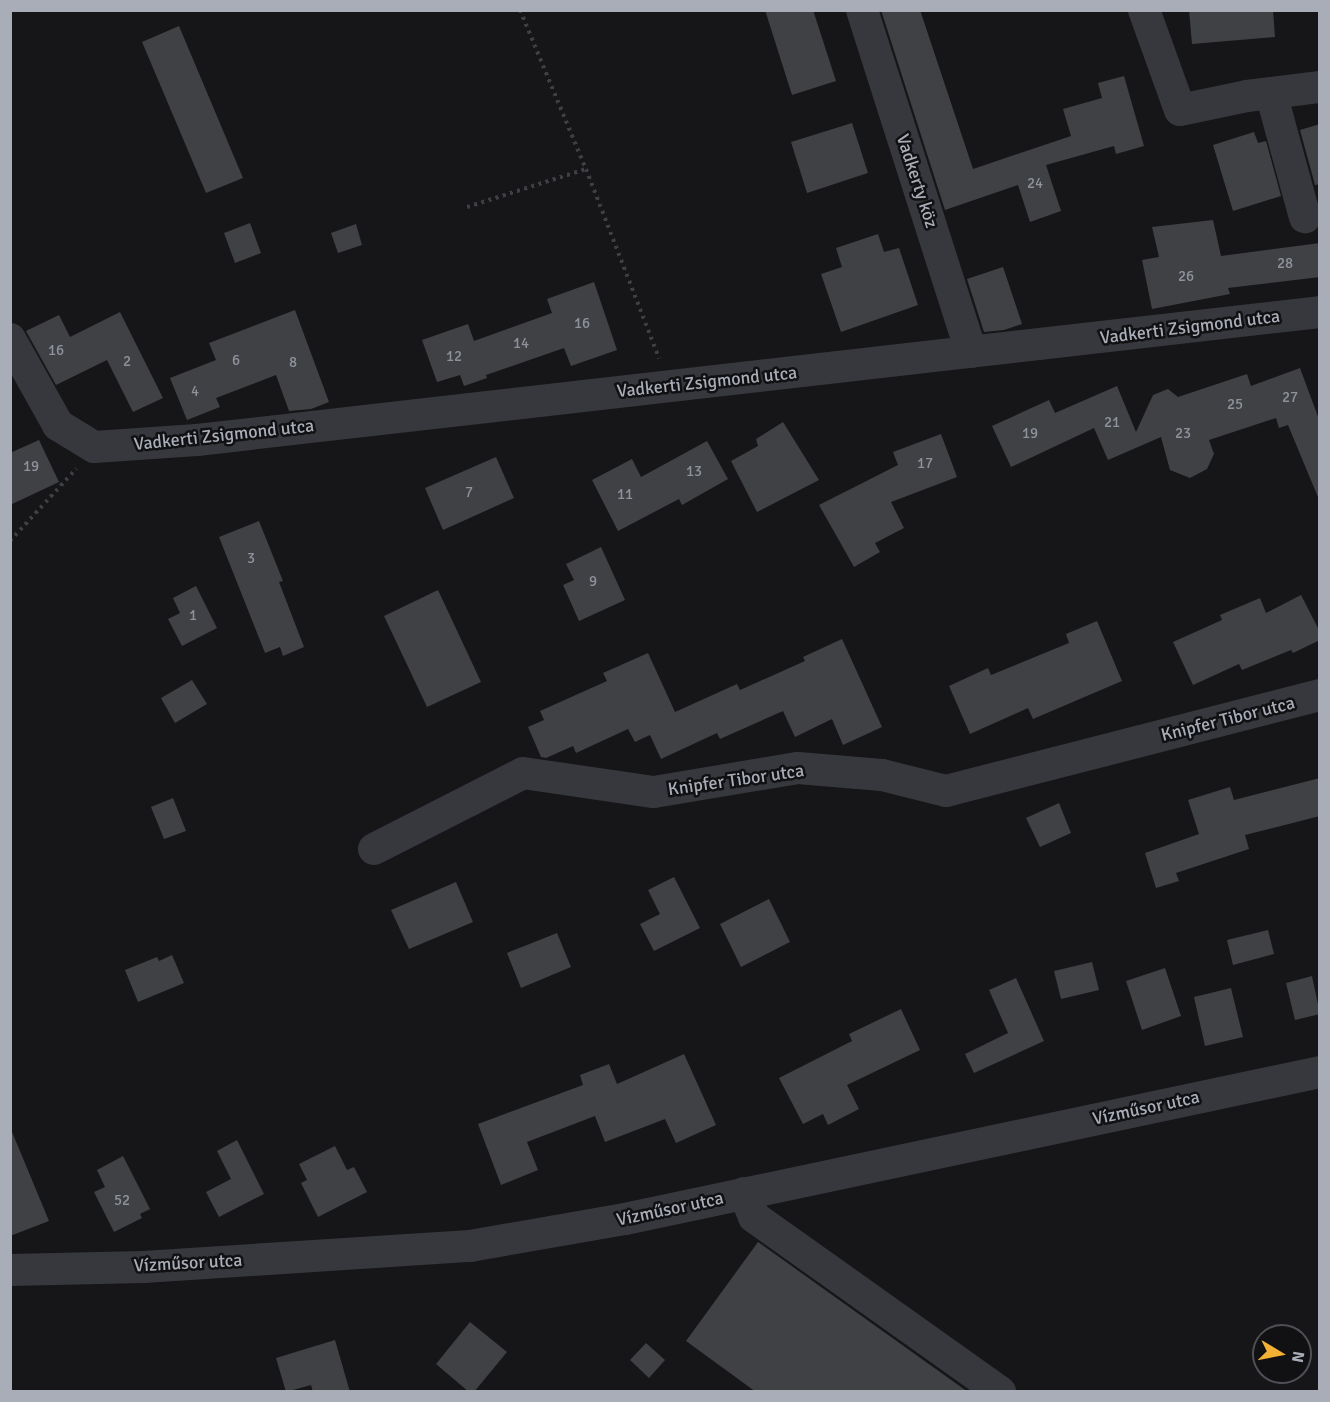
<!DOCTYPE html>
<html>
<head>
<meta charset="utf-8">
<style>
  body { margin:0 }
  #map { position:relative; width:1330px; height:1402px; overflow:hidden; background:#161618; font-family:Signika,sans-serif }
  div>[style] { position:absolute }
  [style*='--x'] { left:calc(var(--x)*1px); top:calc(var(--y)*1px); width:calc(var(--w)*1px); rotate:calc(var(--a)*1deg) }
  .building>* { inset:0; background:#404145 }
  .path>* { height:4px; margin-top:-2px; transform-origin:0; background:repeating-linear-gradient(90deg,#3d3f44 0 3px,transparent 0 7.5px) }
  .minor>* { height:32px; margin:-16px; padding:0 16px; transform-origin:16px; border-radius:16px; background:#37383d }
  span { translate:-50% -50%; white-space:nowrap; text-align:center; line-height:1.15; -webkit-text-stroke:5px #111113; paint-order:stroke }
  .number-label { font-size:15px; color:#8e929b }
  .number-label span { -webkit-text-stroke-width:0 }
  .street-label { font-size:18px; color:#a8adb8 }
  .frame { position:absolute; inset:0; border:12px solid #a8adb8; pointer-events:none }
  .north { position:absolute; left:1252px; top:1324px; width:60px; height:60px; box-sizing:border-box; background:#111113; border:2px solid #4d4f55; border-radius:50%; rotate:100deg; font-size:16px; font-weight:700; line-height:24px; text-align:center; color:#a8adb8 }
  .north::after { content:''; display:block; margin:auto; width:21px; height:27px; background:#f2b134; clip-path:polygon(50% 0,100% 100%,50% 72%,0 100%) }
</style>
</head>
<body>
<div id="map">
  <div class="building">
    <div style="clip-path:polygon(765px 10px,813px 10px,836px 81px,792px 95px)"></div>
    <div style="clip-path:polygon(881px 10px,920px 10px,973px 169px,1071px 136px,1063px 109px,1102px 98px,1098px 83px,1124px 76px,1144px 146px,1116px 154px,1114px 146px,1046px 165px,1061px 211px,1030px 222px,1018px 185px,945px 210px)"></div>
    <div style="clip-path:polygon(1189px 10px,1273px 10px,1275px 37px,1192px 44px)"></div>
    <div style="clip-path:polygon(179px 26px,243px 178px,206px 193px,142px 42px)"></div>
    <div style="clip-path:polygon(852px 123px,868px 173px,807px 193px,791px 142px)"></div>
    <div style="clip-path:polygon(1320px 124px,1320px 184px,1315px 185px,1300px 130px)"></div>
    <div style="clip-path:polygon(1254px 132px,1258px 143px,1266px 141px,1281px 196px,1233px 211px,1213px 145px)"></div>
    <div style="clip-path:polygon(1213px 220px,1221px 256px,1320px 243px,1320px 277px,1228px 288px,1230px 294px,1152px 309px,1142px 260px,1159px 257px,1152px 227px)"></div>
    <div style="clip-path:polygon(250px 223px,261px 253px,235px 263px,224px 233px)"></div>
    <div style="clip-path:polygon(356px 224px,362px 245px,338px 253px,331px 233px)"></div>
    <div style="clip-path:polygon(878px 234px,884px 252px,899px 248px,918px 305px,841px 332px,821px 274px,842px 267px,836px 248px)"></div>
    <div style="clip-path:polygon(1003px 267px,1022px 324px,1004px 330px,984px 332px,967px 279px)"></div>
    <div style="clip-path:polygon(594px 282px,617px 350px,571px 366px,564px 348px,486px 375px,487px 378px,464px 386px,460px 375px,437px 382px,422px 340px,468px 324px,474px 341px,552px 313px,547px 299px)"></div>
    <div style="clip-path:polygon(295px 310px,329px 402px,311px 409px,289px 411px,276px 375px,216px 398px,220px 407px,187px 420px,170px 378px,216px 360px,209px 343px)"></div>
    <div style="clip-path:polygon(120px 312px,163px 398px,133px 412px,107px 360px,56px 385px,26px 331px,59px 315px,70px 337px)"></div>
    <div style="clip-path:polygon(1300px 368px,1320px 422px,1320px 502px,1288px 425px,1279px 428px,1276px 418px,1209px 440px,1214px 454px,1207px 469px,1190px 478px,1170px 470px,1161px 437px,1108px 460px,1094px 428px,1011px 467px,992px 426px,1049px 400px,1055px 413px,1117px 386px,1136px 432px,1153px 395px,1168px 389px,1178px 397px,1247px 374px,1251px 386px)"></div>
    <div style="clip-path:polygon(783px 422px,819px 480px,757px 512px,731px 461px,758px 446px,756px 439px)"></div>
    <div style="clip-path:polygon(941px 434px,957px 477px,891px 502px,904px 528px,875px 543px,880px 552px,854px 567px,819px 505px,898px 465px,893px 452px)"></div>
    <div style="clip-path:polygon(39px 440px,59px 482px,10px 505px,10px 453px)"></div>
    <div style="clip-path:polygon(707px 441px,728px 479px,682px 505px,679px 499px,618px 531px,592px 480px,632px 459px,641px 477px)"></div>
    <div style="clip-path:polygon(496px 457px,514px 498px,443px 530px,425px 488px)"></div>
    <div style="clip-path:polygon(259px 521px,283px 581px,279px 582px,304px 647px,283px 656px,280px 647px,265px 653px,219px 537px)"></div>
    <div style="clip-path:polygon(601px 547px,625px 600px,579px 621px,563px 585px,574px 580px,566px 564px)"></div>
    <div style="clip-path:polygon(196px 586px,217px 628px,182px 646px,168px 619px,180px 613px,173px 598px)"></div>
    <div style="clip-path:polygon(438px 590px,481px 682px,427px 707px,384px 616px)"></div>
    <div style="clip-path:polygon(1301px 595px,1320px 632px,1320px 640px,1293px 653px,1291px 650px,1242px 670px,1239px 664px,1193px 685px,1173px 642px,1222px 620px,1220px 615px,1260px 598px,1266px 613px)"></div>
    <div style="clip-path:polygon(1097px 621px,1122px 681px,1033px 719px,1028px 708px,970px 734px,949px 686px,988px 668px,991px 675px,1069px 643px,1066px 634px)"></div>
    <div style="clip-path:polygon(842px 639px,882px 727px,843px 745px,832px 719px,795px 737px,783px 711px,720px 739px,717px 733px,661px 759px,650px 735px,635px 742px,628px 729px,576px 753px,573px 746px,546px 758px,541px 757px,528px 727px,544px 720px,540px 711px,607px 681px,603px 673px,648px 653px,675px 712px,737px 684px,740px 690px,805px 661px,803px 657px)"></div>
    <div style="clip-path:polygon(192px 680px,207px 704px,175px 723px,161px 698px)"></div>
    <div style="clip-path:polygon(1320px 778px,1320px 816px,1245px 835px,1249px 849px,1176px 873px,1179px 881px,1156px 888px,1145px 853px,1199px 834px,1188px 800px,1230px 787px,1234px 800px)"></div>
    <div style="clip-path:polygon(173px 798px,186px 831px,164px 839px,151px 807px)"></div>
    <div style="clip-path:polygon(1059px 803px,1071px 833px,1040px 847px,1026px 818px)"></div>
    <div style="clip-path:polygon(674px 877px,700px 928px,654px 951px,640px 924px,660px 914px,648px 890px)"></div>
    <div style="clip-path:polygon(456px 882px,473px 922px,409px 949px,391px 910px)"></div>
    <div style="clip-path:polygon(769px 899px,790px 942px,741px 967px,720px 924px)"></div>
    <div style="clip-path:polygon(1268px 930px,1274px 954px,1233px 965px,1227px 940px)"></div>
    <div style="clip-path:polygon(557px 933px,571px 967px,521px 988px,507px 953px)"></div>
    <div style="clip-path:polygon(172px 955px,184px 983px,138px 1002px,125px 970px,157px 957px,159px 961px)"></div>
    <div style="clip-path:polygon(1092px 962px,1099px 990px,1061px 999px,1054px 971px)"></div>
    <div style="clip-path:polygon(1165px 968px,1181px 1016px,1142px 1030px,1126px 981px)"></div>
    <div style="clip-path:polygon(1312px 976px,1320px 1014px,1295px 1020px,1286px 983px)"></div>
    <div style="clip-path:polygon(1016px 978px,1044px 1041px,974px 1073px,965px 1054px,1008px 1033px,989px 990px)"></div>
    <div style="clip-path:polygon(1231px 988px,1243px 1037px,1205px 1046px,1194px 997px)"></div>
    <div style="clip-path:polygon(901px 1009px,920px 1050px,847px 1085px,859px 1109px,828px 1125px,823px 1114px,803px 1124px,779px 1078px,852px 1041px,849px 1034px)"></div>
    <div style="clip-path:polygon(684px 1054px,716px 1125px,676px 1143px,665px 1119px,605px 1142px,595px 1116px,527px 1142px,538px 1170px,501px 1185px,478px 1124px,583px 1085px,580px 1075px,609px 1064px,617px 1084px)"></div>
    <div style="clip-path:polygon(10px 1127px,49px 1221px,10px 1236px)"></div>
    <div style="clip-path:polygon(237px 1140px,264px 1194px,219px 1217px,206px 1192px,231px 1179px,217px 1151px)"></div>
    <div style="clip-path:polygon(335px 1146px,347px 1170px,354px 1167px,367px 1192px,318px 1217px,301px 1183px,307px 1180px,299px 1164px)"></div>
    <div style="clip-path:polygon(123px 1156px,150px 1209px,140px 1214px,142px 1218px,114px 1232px,94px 1192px,105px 1187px,97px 1170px)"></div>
    <div style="clip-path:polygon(758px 1242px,968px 1392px,756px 1392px,686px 1341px)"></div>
    <div style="clip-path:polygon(470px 1322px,507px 1352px,474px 1392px,469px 1392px,436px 1364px)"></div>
    <div style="clip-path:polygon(335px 1340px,350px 1392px,313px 1392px,311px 1385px,286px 1392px,276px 1358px)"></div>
    <div style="clip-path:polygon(646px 1343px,665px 1360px,649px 1378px,630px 1360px)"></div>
  </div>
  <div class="path">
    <div style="--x:520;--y:10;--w:172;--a:67.5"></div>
    <div style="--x:586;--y:169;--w:203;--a:68.9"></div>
    <div style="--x:467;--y:207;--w:125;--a:-17.7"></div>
    <div style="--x:10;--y:541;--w:98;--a:-47.5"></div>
  </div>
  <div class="minor">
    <div style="--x:862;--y:10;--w:359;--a:72.3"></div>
    <div style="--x:1144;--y:10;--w:106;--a:70.2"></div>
    <div style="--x:1180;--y:110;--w:68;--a:-11.8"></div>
    <div style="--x:1247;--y:96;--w:74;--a:-7"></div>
    <div style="--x:1271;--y:93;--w:129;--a:74.7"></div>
    <div style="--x:10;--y:339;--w:98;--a:60.8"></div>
    <div style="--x:58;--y:425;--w:42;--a:31.4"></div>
    <div style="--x:94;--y:447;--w:103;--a:-3.9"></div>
    <div style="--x:197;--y:440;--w:1130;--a:-6.5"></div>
    <div style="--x:374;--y:849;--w:167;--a:-27"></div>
    <div style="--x:523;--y:773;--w:132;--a:8.3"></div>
    <div style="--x:654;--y:792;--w:146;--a:-9.5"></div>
    <div style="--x:798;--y:768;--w:84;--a:4.8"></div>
    <div style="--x:882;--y:775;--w:66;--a:14"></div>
    <div style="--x:946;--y:791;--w:386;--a:-14.4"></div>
    <div style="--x:744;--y:1193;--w:26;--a:67"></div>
    <div style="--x:754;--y:1217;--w:302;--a:35.4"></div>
    <div style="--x:10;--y:1270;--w:134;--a:-1.3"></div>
    <div style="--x:144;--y:1267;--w:327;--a:-3.7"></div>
    <div style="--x:470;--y:1246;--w:157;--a:-9.9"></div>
    <div style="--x:625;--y:1219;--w:710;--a:-11.94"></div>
  </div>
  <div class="number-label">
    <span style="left:1035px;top:184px">24</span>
    <span style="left:1285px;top:264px">28</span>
    <span style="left:1186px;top:277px">26</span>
    <span style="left:582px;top:324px">16</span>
    <span style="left:521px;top:344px">14</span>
    <span style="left:56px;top:351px">16</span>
    <span style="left:454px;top:357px">12</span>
    <span style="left:236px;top:361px">6</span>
    <span style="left:127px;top:362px">2</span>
    <span style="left:293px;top:363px">8</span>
    <span style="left:195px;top:392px">4</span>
    <span style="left:1290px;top:398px">27</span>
    <span style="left:1235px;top:405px">25</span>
    <span style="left:1112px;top:423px">21</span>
    <span style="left:1030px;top:434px">19</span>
    <span style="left:1183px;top:434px">23</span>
    <span style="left:925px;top:464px">17</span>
    <span style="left:31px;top:467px">19</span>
    <span style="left:694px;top:472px">13</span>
    <span style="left:469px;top:493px">7</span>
    <span style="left:625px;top:495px">11</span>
    <span style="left:251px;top:559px">3</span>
    <span style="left:593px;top:582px">9</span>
    <span style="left:193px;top:616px">1</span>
    <span style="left:122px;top:1201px">52</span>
  </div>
  <div class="street-label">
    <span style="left:917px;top:181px;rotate:72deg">Vadkerty köz</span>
    <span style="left:1190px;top:327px;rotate:-7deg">Vadkerti Zsigmond utca</span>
    <span style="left:707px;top:382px;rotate:-6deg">Vadkerti Zsigmond utca</span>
    <span style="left:224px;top:435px;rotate:-6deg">Vadkerti Zsigmond utca</span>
    <span style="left:1228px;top:719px;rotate:-14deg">Knipfer Tibor utca</span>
    <span style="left:736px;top:780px;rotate:-8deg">Knipfer Tibor utca</span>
    <span style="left:1146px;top:1108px;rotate:-12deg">Vízműsor utca</span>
    <span style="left:670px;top:1209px;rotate:-12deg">Vízműsor utca</span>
    <span style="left:188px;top:1263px;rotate:-3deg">Vízműsor utca</span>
  </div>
  <div class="frame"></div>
  <div class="north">N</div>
</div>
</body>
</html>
